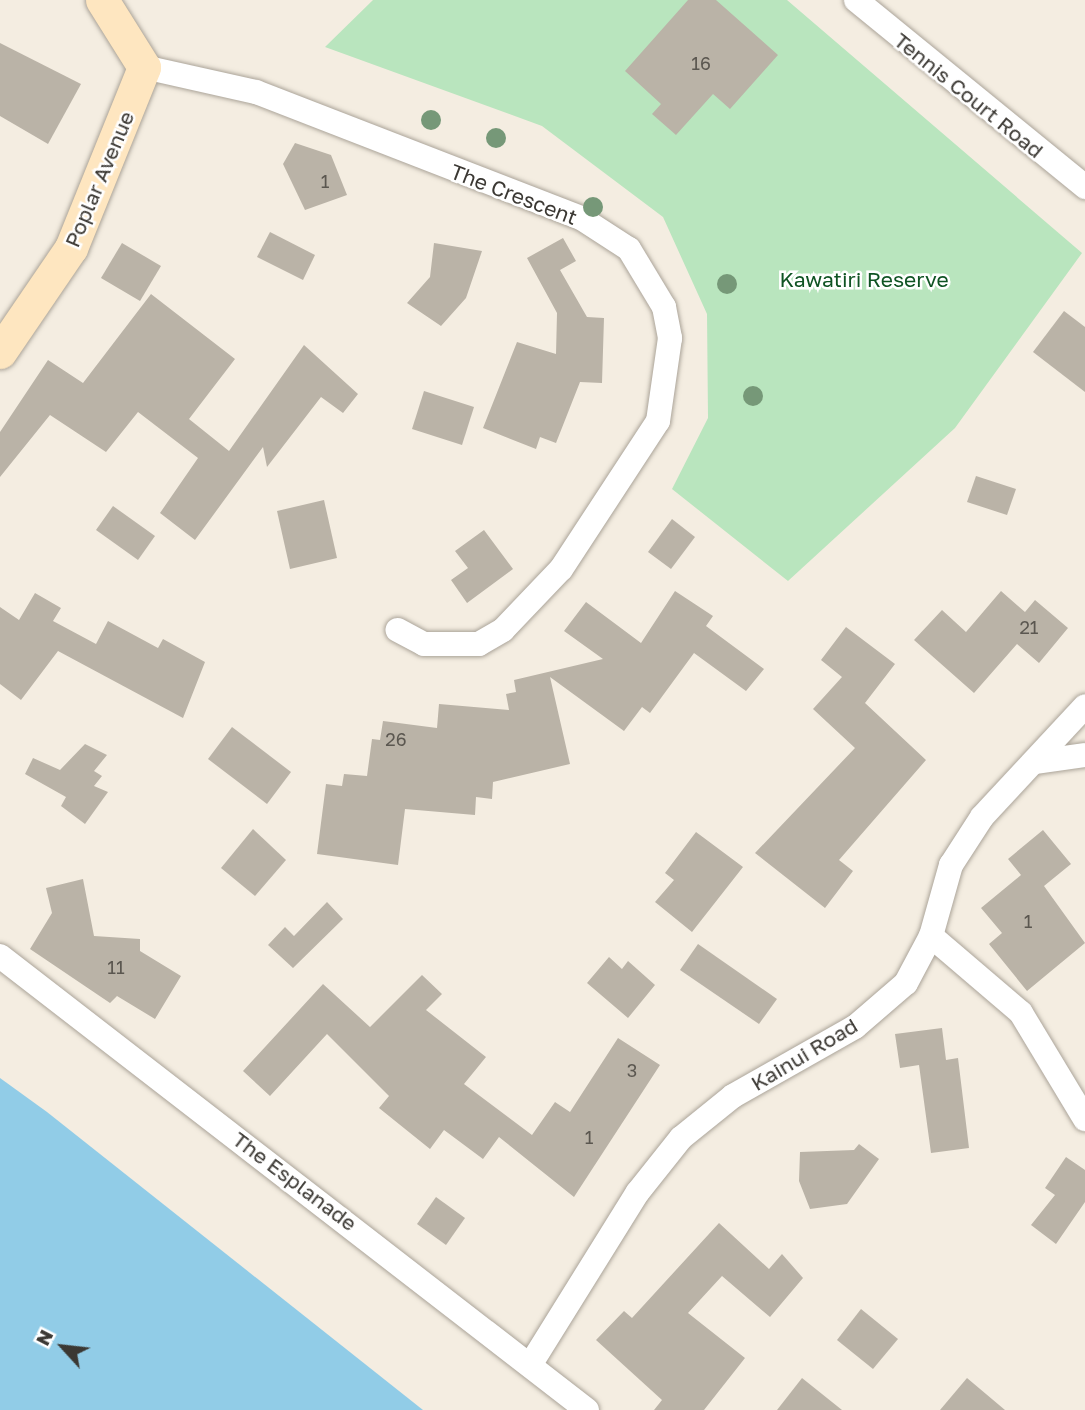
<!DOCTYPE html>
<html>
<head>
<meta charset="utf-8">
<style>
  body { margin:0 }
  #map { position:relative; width:1085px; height:1410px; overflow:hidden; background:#f4ede1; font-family:"Golos Text",sans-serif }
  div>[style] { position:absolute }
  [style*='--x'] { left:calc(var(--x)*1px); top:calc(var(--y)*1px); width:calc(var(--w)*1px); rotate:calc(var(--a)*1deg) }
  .green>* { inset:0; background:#b9e5be }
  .water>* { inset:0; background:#91cce7 }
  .building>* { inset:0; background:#bab3a7 }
  .roads { filter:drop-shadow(0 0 2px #aba499) drop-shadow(0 0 2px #aba499) }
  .minor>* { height:24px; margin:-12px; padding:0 12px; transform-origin:12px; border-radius:12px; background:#fff }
  .secondary>* { height:33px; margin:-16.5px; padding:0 16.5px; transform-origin:16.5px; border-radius:16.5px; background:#fee6c0 }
  .trees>* { width:20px; height:20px; margin:-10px; border-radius:50%; background:#769878 }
  span { translate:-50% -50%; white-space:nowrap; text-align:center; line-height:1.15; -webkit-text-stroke:5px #fff; paint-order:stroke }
  .number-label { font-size:18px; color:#5b5750 }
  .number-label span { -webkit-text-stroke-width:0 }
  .street-label { font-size:21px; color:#3b3833 }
  .park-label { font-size:21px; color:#0f5323 }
  .north { position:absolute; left:28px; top:1312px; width:70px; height:70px; -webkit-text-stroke:5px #fff; paint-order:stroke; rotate:297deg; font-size:19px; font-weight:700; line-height:28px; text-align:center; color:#3b3833 }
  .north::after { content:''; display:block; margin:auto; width:24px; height:32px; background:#3b3833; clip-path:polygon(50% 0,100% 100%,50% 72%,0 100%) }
</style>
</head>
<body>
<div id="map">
  <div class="green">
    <div style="clip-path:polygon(373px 0,787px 0,1082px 253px,955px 428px,788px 581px,672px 489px,708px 418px,707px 314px,663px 217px,542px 126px,325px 47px)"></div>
  </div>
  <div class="water">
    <div style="clip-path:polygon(0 1078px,47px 1112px,423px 1410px,0 1410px)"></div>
  </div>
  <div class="building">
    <div style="clip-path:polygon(688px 0,716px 0,778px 55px,730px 109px,713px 94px,676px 135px,652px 114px,661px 104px,625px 71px)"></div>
    <div style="clip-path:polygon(0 43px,81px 84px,48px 144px,0 116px)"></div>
    <div style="clip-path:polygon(295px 143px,331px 155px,347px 195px,305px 210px,283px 164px)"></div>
    <div style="clip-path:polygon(270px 232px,315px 255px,303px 280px,257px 257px)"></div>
    <div style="clip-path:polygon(563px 238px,576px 261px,560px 270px,587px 317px,604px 318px,602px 383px,580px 382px,556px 443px,540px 437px,536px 449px,483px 428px,517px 342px,556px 354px,557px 313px,527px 258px)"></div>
    <div style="clip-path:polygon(122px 243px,161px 266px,140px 301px,101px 278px)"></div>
    <div style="clip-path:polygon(434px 243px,482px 251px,466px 298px,441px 326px,407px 303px,430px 277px)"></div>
    <div style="clip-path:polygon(151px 294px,235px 359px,189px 419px,229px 451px,304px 345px,358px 394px,343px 413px,321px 397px,267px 467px,263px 447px,195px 540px,160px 513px,198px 458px,138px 412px,106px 452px,50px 415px,0 477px,0 432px,48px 360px,83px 383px)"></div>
    <div style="clip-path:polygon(1064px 311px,1085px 327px,1085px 392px,1033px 352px)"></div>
    <div style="clip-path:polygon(424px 391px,474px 407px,462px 445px,412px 429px)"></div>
    <div style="clip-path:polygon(976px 476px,1016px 489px,1007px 515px,967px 502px)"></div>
    <div style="clip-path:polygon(324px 500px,337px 558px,290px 569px,277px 511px)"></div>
    <div style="clip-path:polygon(113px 506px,155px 536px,138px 560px,96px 530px)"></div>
    <div style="clip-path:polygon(672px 519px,695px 537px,671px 569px,648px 552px)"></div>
    <div style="clip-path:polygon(484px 530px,513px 569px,467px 603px,451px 580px,468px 568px,455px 551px)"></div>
    <div style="clip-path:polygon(675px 591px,713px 616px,706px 626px,764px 669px,746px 691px,694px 653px,650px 713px,642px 707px,624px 731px,550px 677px,570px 764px,493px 782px,492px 799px,476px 797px,475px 815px,405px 809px,398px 865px,317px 854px,326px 784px,342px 786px,344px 774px,367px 776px,372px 739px,380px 740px,383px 721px,437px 728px,439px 704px,509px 710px,506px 694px,516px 692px,514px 680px,603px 659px,564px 631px,586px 602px,641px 643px)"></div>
    <div style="clip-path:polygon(1001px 591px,1025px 612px,1035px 600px,1068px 628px,1039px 663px,1017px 644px,974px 693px,914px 640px,942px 610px,966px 632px)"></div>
    <div style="clip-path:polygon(35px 593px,61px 608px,53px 621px,96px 644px,108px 621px,158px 648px,163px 639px,205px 662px,183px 718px,58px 651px,21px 700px,0 684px,0 607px,19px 620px)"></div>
    <div style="clip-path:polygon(846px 627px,895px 664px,865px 703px,926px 760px,839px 860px,853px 871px,825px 908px,755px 853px,855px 748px,813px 709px,842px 677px,821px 660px)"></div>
    <div style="clip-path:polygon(232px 727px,291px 772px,267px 804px,208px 759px)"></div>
    <div style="clip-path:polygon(85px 744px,107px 755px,94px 771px,102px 776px,94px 786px,108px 792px,85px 824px,61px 806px,66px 797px,25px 774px,33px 758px,60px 770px)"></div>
    <div style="clip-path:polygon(253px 829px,286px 860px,255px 896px,221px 868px)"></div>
    <div style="clip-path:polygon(1043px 830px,1071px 864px,1044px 886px,1085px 943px,1027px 991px,989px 944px,1002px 933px,981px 908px,1021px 875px,1008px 859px)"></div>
    <div style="clip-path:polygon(696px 832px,743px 867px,692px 932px,655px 902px,674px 880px,665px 873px)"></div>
    <div style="clip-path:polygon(83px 879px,94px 936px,140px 939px,140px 951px,181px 976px,155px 1019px,117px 996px,110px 1003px,30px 949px,52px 913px,46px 888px)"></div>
    <div style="clip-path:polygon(327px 902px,343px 919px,293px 968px,268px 945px,285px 927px,294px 936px)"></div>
    <div style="clip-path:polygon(698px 944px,777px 999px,759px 1024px,680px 970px)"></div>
    <div style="clip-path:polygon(609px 957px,622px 969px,628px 961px,655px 985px,628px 1018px,587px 983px)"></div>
    <div style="clip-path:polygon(422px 975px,442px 994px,426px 1010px,486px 1057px,464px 1084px,532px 1135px,555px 1102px,570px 1112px,618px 1038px,660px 1065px,574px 1197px,499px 1137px,483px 1159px,444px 1130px,430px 1149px,379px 1108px,389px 1096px,327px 1034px,270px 1096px,243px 1071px,323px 984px,370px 1027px)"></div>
    <div style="clip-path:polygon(942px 1028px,946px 1060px,958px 1058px,969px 1148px,931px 1153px,919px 1065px,900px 1068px,895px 1034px)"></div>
    <div style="clip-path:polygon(859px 1144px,879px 1159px,847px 1204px,810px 1209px,799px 1181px,800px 1152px,854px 1150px)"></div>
    <div style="clip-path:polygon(1066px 1157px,1085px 1170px,1085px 1202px,1056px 1244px,1031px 1225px,1055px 1195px,1045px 1188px)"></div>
    <div style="clip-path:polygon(436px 1197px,465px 1218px,446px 1245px,417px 1224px)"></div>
    <div style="clip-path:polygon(719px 1223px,769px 1269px,782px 1254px,803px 1278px,770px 1317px,722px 1276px,688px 1313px,745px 1358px,704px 1410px,654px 1410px,662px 1400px,596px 1340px,624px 1311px,632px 1318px)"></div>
    <div style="clip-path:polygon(861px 1309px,898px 1339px,873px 1369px,837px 1340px)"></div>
    <div style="clip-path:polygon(802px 1378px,842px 1410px,777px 1410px)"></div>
    <div style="clip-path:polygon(967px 1378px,1005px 1410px,940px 1410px)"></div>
  </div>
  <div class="roads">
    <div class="minor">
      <div style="--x:856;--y:0;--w:296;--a:39.2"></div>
      <div style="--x:144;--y:67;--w:115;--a:12.6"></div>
      <div style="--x:256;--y:92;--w:349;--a:21.2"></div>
      <div style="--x:581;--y:218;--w:57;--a:32.9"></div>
      <div style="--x:629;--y:249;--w:68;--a:58.9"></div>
      <div style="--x:664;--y:307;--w:32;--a:79"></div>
      <div style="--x:670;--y:338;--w:84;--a:98.2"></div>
      <div style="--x:658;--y:421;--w:177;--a:123.2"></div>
      <div style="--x:561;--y:569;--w:84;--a:133.6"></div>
      <div style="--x:503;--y:630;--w:28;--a:150"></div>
      <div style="--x:479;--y:644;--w:55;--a:180"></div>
      <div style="--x:424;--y:644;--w:30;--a:-152"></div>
      <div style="--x:1036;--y:762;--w:49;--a:-8.1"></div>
      <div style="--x:931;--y:936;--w:118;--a:40.5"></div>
      <div style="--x:1021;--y:1013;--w:124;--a:58.9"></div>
      <div style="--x:0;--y:956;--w:742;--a:37.72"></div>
      <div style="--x:532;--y:1362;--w:200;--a:-58.1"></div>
      <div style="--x:638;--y:1192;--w:69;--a:-51.5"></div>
      <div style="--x:681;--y:1138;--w:67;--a:-38.9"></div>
      <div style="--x:733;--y:1096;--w:140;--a:-29.5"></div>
      <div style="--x:855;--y:1027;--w:67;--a:-40.8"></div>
      <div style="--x:906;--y:983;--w:53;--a:-62"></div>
      <div style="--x:931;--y:936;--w:74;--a:-74.3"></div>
      <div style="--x:951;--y:865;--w:57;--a:-57.1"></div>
      <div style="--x:982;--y:817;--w:151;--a:-47.1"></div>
    </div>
    <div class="secondary">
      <div style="--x:0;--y:352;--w:126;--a:-55.7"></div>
      <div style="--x:71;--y:248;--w:195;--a:-68"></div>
      <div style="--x:144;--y:67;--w:79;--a:-122.1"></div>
    </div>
  </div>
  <div class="trees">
    <div style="left:431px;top:120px"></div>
    <div style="left:496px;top:138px"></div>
    <div style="left:593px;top:207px"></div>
    <div style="left:727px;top:284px"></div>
    <div style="left:753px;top:396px"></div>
  </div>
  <div class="number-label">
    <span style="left:701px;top:63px">16</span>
    <span style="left:325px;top:181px">1</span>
    <span style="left:1029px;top:627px">21</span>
    <span style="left:396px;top:739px">26</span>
    <span style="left:1028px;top:921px">1</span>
    <span style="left:116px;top:967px">11</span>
    <span style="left:632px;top:1070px">3</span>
    <span style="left:589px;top:1137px">1</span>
  </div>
  <div class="street-label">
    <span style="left:969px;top:95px;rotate:39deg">Tennis Court Road</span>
    <span style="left:99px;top:179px;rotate:-67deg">Poplar Avenue</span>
    <span style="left:514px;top:194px;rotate:21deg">The Crescent</span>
    <span style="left:804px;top:1054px;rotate:-31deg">Kainui Road</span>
    <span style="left:295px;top:1181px;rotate:37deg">The Esplanade</span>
  </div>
  <div class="park-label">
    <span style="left:864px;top:279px">Kawatiri Reserve</span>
  </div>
  <div class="north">N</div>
</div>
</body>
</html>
